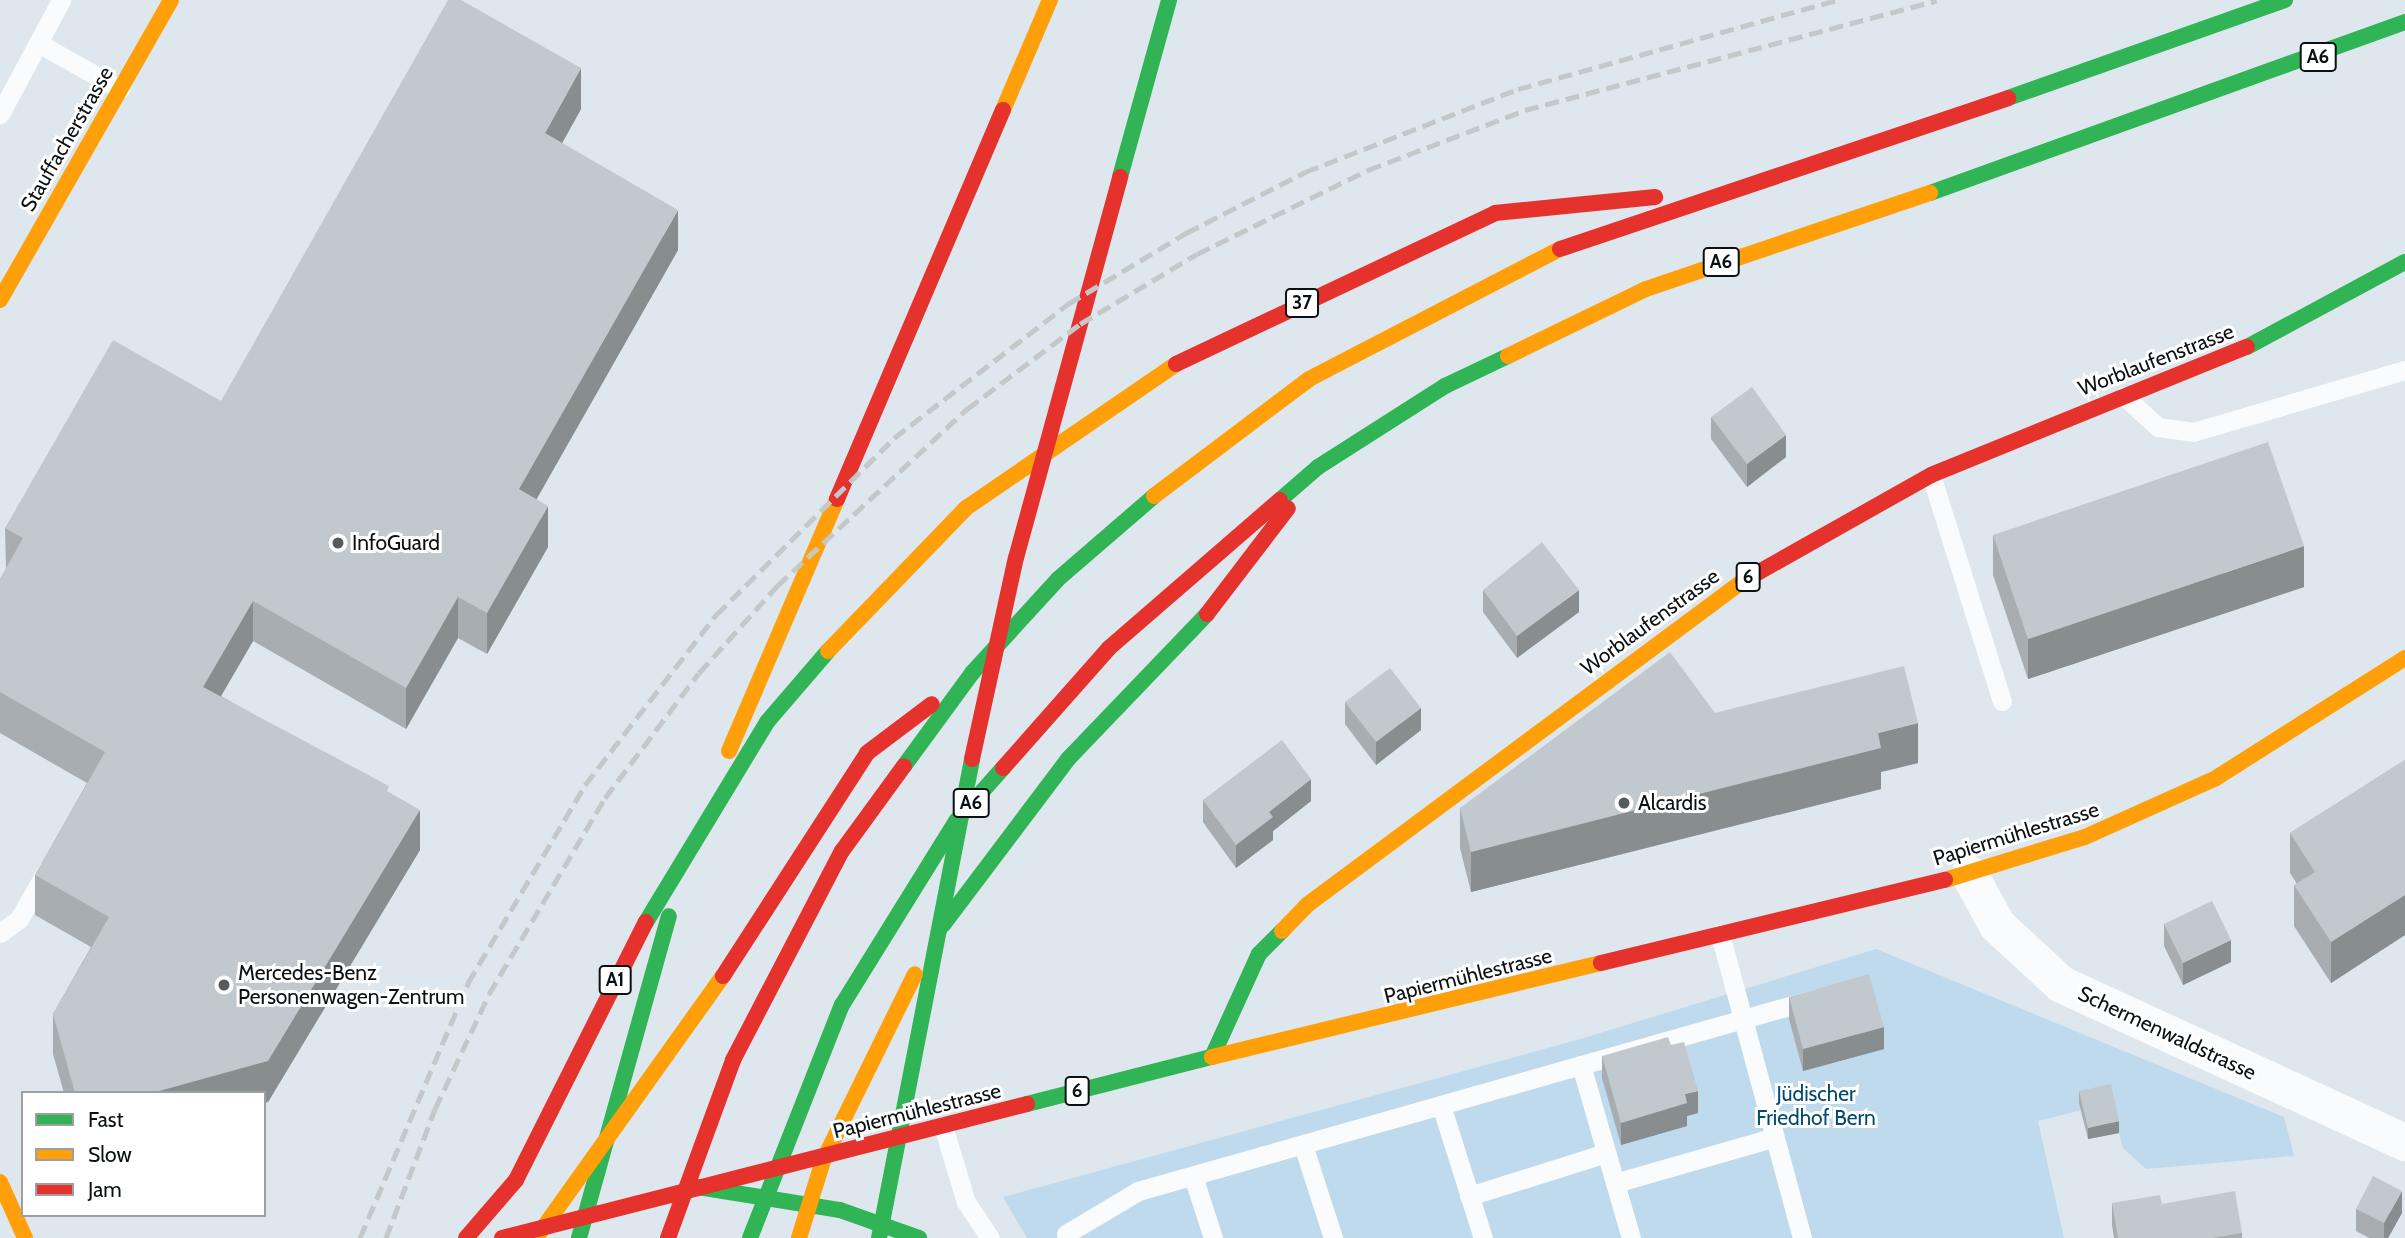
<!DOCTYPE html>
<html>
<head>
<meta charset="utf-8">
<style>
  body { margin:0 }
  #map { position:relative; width:2405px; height:1238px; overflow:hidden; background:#dee7ed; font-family:Cabin,sans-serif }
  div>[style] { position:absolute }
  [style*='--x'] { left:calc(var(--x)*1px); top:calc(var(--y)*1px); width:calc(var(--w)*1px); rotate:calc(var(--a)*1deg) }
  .green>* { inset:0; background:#bfdaec }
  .lane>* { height:19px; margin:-9.5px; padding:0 9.5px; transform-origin:9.5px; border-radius:9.5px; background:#fafbfc }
  .street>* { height:37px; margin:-18.5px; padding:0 18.5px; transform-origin:18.5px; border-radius:18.5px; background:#fafbfc }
  .fast>* { height:16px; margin:-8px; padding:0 8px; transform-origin:8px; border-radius:8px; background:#30b455 }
  .slow>* { height:16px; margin:-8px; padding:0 8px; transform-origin:8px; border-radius:8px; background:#ff9f0a }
  .jam>* { height:16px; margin:-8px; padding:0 8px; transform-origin:8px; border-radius:8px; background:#e5322d }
  .rail>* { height:5px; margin-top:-2.5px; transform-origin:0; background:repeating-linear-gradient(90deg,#c5c8c9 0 14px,transparent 0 21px) }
  .wall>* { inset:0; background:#a7adb1 }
  .shaded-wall>* { inset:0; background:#888d90 }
  .building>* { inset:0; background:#c2c9ce }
  .dots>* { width:19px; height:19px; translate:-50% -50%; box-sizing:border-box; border:4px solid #fff; border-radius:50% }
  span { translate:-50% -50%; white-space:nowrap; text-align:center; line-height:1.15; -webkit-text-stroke:6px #fff; paint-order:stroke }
  .shield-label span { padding:2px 5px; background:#fff; border:2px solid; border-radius:5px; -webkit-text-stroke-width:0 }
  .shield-label { font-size:19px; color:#0a1013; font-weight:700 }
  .street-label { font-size:21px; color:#0a1013 }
  .poi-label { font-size:21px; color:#0a1013 }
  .left { translate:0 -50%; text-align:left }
  .park-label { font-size:21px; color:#024b6e }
  .legend { position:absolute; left:21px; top:1091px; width:245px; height:126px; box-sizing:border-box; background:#fff; border:2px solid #9d9fa1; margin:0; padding:9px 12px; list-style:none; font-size:21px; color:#0a1013 }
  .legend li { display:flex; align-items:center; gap:14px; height:35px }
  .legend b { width:35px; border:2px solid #9d9fa1 }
</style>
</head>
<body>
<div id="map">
  <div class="green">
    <div style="clip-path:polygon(1876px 949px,2284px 1117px,2294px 1156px,2146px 1169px,2123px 1148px,2111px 1103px,2038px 1121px,2064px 1238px,1027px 1238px,1003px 1197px,1577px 1040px)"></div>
  </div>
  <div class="lane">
    <div style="--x:38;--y:43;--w:94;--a:29.3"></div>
    <div style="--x:0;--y:114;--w:129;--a:-61.8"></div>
    <div style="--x:2124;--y:396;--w:46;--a:42.4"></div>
    <div style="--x:2158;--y:427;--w:35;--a:8"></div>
    <div style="--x:2193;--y:432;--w:221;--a:-16.3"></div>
    <div style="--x:1931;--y:475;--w:237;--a:72.6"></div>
    <div style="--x:0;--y:933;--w:24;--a:-36"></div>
    <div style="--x:19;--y:919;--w:56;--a:-60.3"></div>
    <div style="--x:1720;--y:934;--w:315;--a:74.9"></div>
    <div style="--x:1581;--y:1065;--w:180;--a:73.9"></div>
    <div style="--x:1441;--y:1105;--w:139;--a:72.5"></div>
    <div style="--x:943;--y:1126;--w:79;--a:73.2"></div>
    <div style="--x:966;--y:1202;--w:43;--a:56.3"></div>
    <div style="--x:1303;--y:1145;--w:98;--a:72.1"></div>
    <div style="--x:1193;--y:1176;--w:65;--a:72.1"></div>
    <div style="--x:1615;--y:1183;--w:166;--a:-16"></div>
    <div style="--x:1469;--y:1196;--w:144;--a:-17.4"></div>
    <div style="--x:1066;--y:1234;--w:84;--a:-30.8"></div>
    <div style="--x:1138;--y:1191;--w:703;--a:-15.86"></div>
  </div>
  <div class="street">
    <div style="--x:1969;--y:874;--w:58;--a:61.2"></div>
    <div style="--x:1997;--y:925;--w:87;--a:42.7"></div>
    <div style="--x:2061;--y:984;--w:379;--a:24.7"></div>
  </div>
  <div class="fast">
    <div style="--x:2008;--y:98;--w:294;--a:-19.5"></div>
    <div style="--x:1120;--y:177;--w:184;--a:-74.5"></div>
    <div style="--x:1930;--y:193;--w:505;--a:-19.8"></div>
    <div style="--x:2247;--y:347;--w:179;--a:-28.3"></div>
    <div style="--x:1280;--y:500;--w:50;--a:-41"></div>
    <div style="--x:1318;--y:467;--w:151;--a:-32.5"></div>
    <div style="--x:1445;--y:386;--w:70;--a:-25.5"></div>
    <div style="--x:904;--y:766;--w:115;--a:-53.8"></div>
    <div style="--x:972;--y:673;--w:127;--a:-47.5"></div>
    <div style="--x:1058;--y:579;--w:127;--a:-40.8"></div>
    <div style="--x:646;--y:922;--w:234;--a:-58.8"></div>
    <div style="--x:767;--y:722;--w:94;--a:-49.3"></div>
    <div style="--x:943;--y:925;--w:208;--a:-53"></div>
    <div style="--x:1068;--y:759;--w:201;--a:-46.2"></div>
    <div style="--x:1027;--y:1104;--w:191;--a:-14.3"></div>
    <div style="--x:1212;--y:1057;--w:113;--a:-65.5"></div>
    <div style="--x:1259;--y:954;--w:33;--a:-45"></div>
    <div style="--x:698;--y:1187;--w:144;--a:9.2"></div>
    <div style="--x:840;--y:1210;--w:84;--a:19.5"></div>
    <div style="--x:579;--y:1238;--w:334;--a:-74.4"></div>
    <div style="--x:750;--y:1238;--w:251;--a:-68.5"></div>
    <div style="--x:842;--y:1005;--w:216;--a:-58.2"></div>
    <div style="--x:956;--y:821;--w:71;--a:-48.4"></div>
    <div style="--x:879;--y:1238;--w:488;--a:-79"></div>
  </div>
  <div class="slow">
    <div style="--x:1003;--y:110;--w:120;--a:-66.9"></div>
    <div style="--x:0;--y:300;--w:345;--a:-60.3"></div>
    <div style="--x:1508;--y:356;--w:153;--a:-25.9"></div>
    <div style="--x:1646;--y:289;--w:300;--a:-18.7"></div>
    <div style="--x:1154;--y:496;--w:194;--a:-37"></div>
    <div style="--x:1309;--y:379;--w:283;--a:-27.4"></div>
    <div style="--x:828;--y:651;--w:199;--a:-46"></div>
    <div style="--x:966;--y:508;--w:255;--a:-34.4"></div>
    <div style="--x:729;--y:751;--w:274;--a:-66.8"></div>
    <div style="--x:1945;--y:880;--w:146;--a:-17.1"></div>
    <div style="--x:2085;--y:837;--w:144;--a:-24.2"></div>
    <div style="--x:2216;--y:778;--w:224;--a:-32.4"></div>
    <div style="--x:1282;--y:931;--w:36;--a:-46"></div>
    <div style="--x:1307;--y:905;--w:543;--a:-36.62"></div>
    <div style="--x:1212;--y:1057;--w:400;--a:-13.6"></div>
    <div style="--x:0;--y:1182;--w:61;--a:65.9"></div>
    <div style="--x:536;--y:1238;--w:322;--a:-54.5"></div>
    <div style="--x:799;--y:1238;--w:81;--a:-72.7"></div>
    <div style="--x:823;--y:1161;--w:208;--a:-63.8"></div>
  </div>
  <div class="jam">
    <div style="--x:1560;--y:249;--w:473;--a:-18.6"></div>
    <div style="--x:1176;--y:364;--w:353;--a:-25.3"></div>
    <div style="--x:1495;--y:213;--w:161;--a:-5.7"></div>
    <div style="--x:837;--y:499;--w:423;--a:-66.9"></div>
    <div style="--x:1743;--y:581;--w:216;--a:-29.4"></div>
    <div style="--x:1931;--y:475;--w:341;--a:-22.1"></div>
    <div style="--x:1207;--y:614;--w:133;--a:-52.6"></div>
    <div style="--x:972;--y:759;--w:206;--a:-77.7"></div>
    <div style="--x:1016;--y:558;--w:395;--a:-74.7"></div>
    <div style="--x:1003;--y:768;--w:160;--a:-48.5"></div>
    <div style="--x:1109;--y:648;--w:226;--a:-40.9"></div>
    <div style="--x:1601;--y:963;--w:354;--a:-13.6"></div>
    <div style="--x:723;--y:976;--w:265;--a:-57.1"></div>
    <div style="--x:867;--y:753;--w:81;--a:-37"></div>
    <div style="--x:466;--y:1238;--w:77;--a:-49.2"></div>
    <div style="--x:516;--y:1180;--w:289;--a:-63.3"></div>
    <div style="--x:502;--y:1238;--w:542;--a:-14.32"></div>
    <div style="--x:668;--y:1238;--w:189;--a:-69.9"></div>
    <div style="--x:733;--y:1060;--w:236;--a:-62.5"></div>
    <div style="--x:842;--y:851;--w:105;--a:-53.9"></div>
  </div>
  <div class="rail">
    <div style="--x:360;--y:1238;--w:277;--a:-67"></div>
    <div style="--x:468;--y:983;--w:230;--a:-59.4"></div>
    <div style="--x:585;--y:785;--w:215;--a:-52.4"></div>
    <div style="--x:716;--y:615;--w:251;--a:-44.8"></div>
    <div style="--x:894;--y:438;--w:220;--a:-37.6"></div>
    <div style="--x:1068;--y:304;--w:138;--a:-31"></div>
    <div style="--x:1186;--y:233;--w:134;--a:-27.1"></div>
    <div style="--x:1305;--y:172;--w:229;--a:-21.3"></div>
    <div style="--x:1518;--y:89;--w:331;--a:-15.6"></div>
    <div style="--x:386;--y:1238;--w:138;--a:-69.2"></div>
    <div style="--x:435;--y:1109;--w:127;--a:-64.8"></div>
    <div style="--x:489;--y:994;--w:228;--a:-59.4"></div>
    <div style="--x:605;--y:798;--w:156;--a:-53.1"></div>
    <div style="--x:699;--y:673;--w:117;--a:-48.1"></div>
    <div style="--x:777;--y:586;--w:260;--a:-43"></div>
    <div style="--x:967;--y:409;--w:141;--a:-37"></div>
    <div style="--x:1080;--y:324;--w:136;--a:-30.9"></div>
    <div style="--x:1197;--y:254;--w:191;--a:-26.2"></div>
    <div style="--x:1368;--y:170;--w:168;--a:-20.9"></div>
    <div style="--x:1525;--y:110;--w:426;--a:-14.9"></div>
  </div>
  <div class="wall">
    <div style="clip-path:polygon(581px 109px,562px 143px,678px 250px,536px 500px,548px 547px,487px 654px,458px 638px,406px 729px,253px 641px,221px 696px,389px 793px,420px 850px,268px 1102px,264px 1093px,64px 1093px,53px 1054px,53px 1014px,91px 947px,35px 915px,35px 875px,87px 783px,0 733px,0 579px,6px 569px,5px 528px,221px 401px)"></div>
    <div style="clip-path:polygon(1711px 417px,1786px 457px,1747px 487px,1711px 439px)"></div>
    <div style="clip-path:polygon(1993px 535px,2304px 587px,2028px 679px,1993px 575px)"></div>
    <div style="clip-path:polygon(1483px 590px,1579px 612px,1517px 658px,1483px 612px)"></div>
    <div style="clip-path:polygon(1345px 702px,1421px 730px,1376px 765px,1345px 724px)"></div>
    <div style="clip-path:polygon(1715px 713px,1918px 763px,1881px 772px,1881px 789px,1471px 892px,1460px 848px,1460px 808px)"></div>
    <div style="clip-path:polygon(2405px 760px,2405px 935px,2331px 983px,2294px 926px,2294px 885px,2297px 884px,2290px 873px,2290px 833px)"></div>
    <div style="clip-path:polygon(1203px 800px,1311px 801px,1273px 831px,1273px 840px,1236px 868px,1203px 822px)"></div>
    <div style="clip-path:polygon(2164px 924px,2231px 962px,2183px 985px,2164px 946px)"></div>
    <div style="clip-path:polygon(1789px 997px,1884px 1049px,1803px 1071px,1789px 1019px)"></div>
    <div style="clip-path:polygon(1602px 1056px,1698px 1113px,1687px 1116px,1687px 1126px,1621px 1145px,1602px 1078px)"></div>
    <div style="clip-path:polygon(2079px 1091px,2119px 1133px,2088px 1139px,2079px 1103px)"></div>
    <div style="clip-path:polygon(2112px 1203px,2162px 1204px,2242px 1233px,2242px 1238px,2114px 1238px,2112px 1225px)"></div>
    <div style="clip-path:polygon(2356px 1209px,2402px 1213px,2388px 1238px,2369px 1238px,2356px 1231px)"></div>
  </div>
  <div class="shaded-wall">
    <div style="clip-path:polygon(581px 68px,581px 109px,545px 174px,545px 133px)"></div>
    <div style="clip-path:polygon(678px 210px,678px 250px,519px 530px,519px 489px)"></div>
    <div style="clip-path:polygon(1786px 435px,1786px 457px,1747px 487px,1747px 464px)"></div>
    <div style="clip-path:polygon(548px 506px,548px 547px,487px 654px,487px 613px)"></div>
    <div style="clip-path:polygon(2304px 546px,2304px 587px,2028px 679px,2028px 639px)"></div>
    <div style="clip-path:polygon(1579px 590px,1579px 612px,1517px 658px,1517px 636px)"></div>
    <div style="clip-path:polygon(458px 597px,458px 638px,406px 729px,406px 688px)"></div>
    <div style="clip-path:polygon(253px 601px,253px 641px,203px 727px,203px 687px)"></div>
    <div style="clip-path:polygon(1421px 708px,1421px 730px,1376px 765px,1376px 742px)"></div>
    <div style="clip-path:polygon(1918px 723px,1918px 763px,1881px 772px,1881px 789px,1471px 892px,1471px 852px,1878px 733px)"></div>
    <div style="clip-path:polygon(1311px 779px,1311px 801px,1273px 831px,1273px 840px,1236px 868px,1236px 845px,1269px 812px)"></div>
    <div style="clip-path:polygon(420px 810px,420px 850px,268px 1102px,264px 1103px,264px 1093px,152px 1093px)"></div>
    <div style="clip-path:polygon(2405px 895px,2405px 935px,2331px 983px,2331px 942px)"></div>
    <div style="clip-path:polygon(2231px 940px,2231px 962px,2183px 985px,2183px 963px)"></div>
    <div style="clip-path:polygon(1884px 1027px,1884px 1049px,1803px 1071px,1803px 1049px)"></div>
    <div style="clip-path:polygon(1698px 1091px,1698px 1113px,1687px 1116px,1687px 1126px,1621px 1145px,1621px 1123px,1685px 1094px)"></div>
    <div style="clip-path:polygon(2119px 1121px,2119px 1133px,2088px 1139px,2088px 1128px)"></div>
    <div style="clip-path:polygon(2402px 1191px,2402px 1213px,2388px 1238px,2384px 1238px,2384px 1223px)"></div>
  </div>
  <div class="building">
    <div style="clip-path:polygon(448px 0,461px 0,581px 68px,545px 133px,678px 210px,519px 489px,548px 506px,487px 613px,458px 597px,406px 688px,253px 601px,203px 687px,389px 786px,387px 791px,420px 810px,268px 1061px,152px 1093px,75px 1093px,53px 1014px,109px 917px,35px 875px,105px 752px,0 692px,0 579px,23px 538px,5px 528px,113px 340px,221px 401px)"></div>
    <div style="clip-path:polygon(1752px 387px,1786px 435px,1747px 464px,1711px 417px)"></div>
    <div style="clip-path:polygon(2268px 442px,2304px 546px,2028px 639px,1993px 535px)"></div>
    <div style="clip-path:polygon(1542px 542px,1579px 590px,1517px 636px,1483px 590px)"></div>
    <div style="clip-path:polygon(1670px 652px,1715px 713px,1904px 666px,1918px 723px,1878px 733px,1881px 748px,1471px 852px,1460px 808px)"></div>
    <div style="clip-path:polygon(1390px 668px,1421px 708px,1376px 742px,1345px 702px)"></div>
    <div style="clip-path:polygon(1282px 740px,1311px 779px,1269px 812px,1273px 817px,1236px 845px,1203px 800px)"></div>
    <div style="clip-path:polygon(2405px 760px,2405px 895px,2331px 942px,2294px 885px,2315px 872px,2290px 833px)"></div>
    <div style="clip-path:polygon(2212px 901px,2231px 940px,2183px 963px,2164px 924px)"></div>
    <div style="clip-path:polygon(1869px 974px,1884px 1027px,1803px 1049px,1789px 997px)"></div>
    <div style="clip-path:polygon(1668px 1037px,1671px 1045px,1684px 1042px,1698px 1091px,1685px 1094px,1687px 1103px,1621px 1123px,1602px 1056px)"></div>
    <div style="clip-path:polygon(2111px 1084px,2119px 1121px,2088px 1128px,2079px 1091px)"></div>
    <div style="clip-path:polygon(2373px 1176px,2402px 1191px,2384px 1223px,2356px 1209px)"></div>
    <div style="clip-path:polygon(2235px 1191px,2242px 1233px,2212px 1238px,2118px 1238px,2112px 1203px,2160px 1195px,2162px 1204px)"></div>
  </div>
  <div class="dots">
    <div style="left:338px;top:543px;background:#545b5f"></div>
    <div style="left:1624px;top:803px;background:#545b5f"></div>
    <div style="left:224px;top:985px;background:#545b5f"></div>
  </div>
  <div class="shield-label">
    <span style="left:2318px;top:57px">A6</span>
    <span style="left:1721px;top:262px">A6</span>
    <span style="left:1302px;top:303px">37</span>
    <span style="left:1748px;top:577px">6</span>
    <span style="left:971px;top:803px">A6</span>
    <span style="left:615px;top:980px">A1</span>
    <span style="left:1077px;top:1091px">6</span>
  </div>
  <div class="street-label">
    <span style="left:67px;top:139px;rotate:-60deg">Stauffacherstrasse</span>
    <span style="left:2156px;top:360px;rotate:-21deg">Worblaufenstrasse</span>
    <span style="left:1650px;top:622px;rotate:-36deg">Worblaufenstrasse</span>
    <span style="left:2016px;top:834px;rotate:-17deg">Papiermühlestrasse</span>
    <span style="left:1468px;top:976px;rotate:-14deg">Papiermühlestrasse</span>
    <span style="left:2167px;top:1033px;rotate:25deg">Schermenwaldstrasse</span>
    <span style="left:917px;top:1111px;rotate:-14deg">Papiermühlestrasse</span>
  </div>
  <div class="poi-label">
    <span class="left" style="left:352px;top:543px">InfoGuard</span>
    <span class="left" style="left:1638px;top:803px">Alcardis</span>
    <span class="left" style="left:238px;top:985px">Mercedes-Benz<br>Personenwagen-Zentrum</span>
  </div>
  <div class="park-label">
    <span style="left:1816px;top:1106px">Jüdischer<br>Friedhof Bern</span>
  </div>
  <ul class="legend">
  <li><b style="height:9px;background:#30b455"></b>Fast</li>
  <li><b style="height:9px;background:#ff9f0a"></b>Slow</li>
  <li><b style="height:9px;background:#e5322d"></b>Jam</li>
  </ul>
</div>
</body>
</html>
